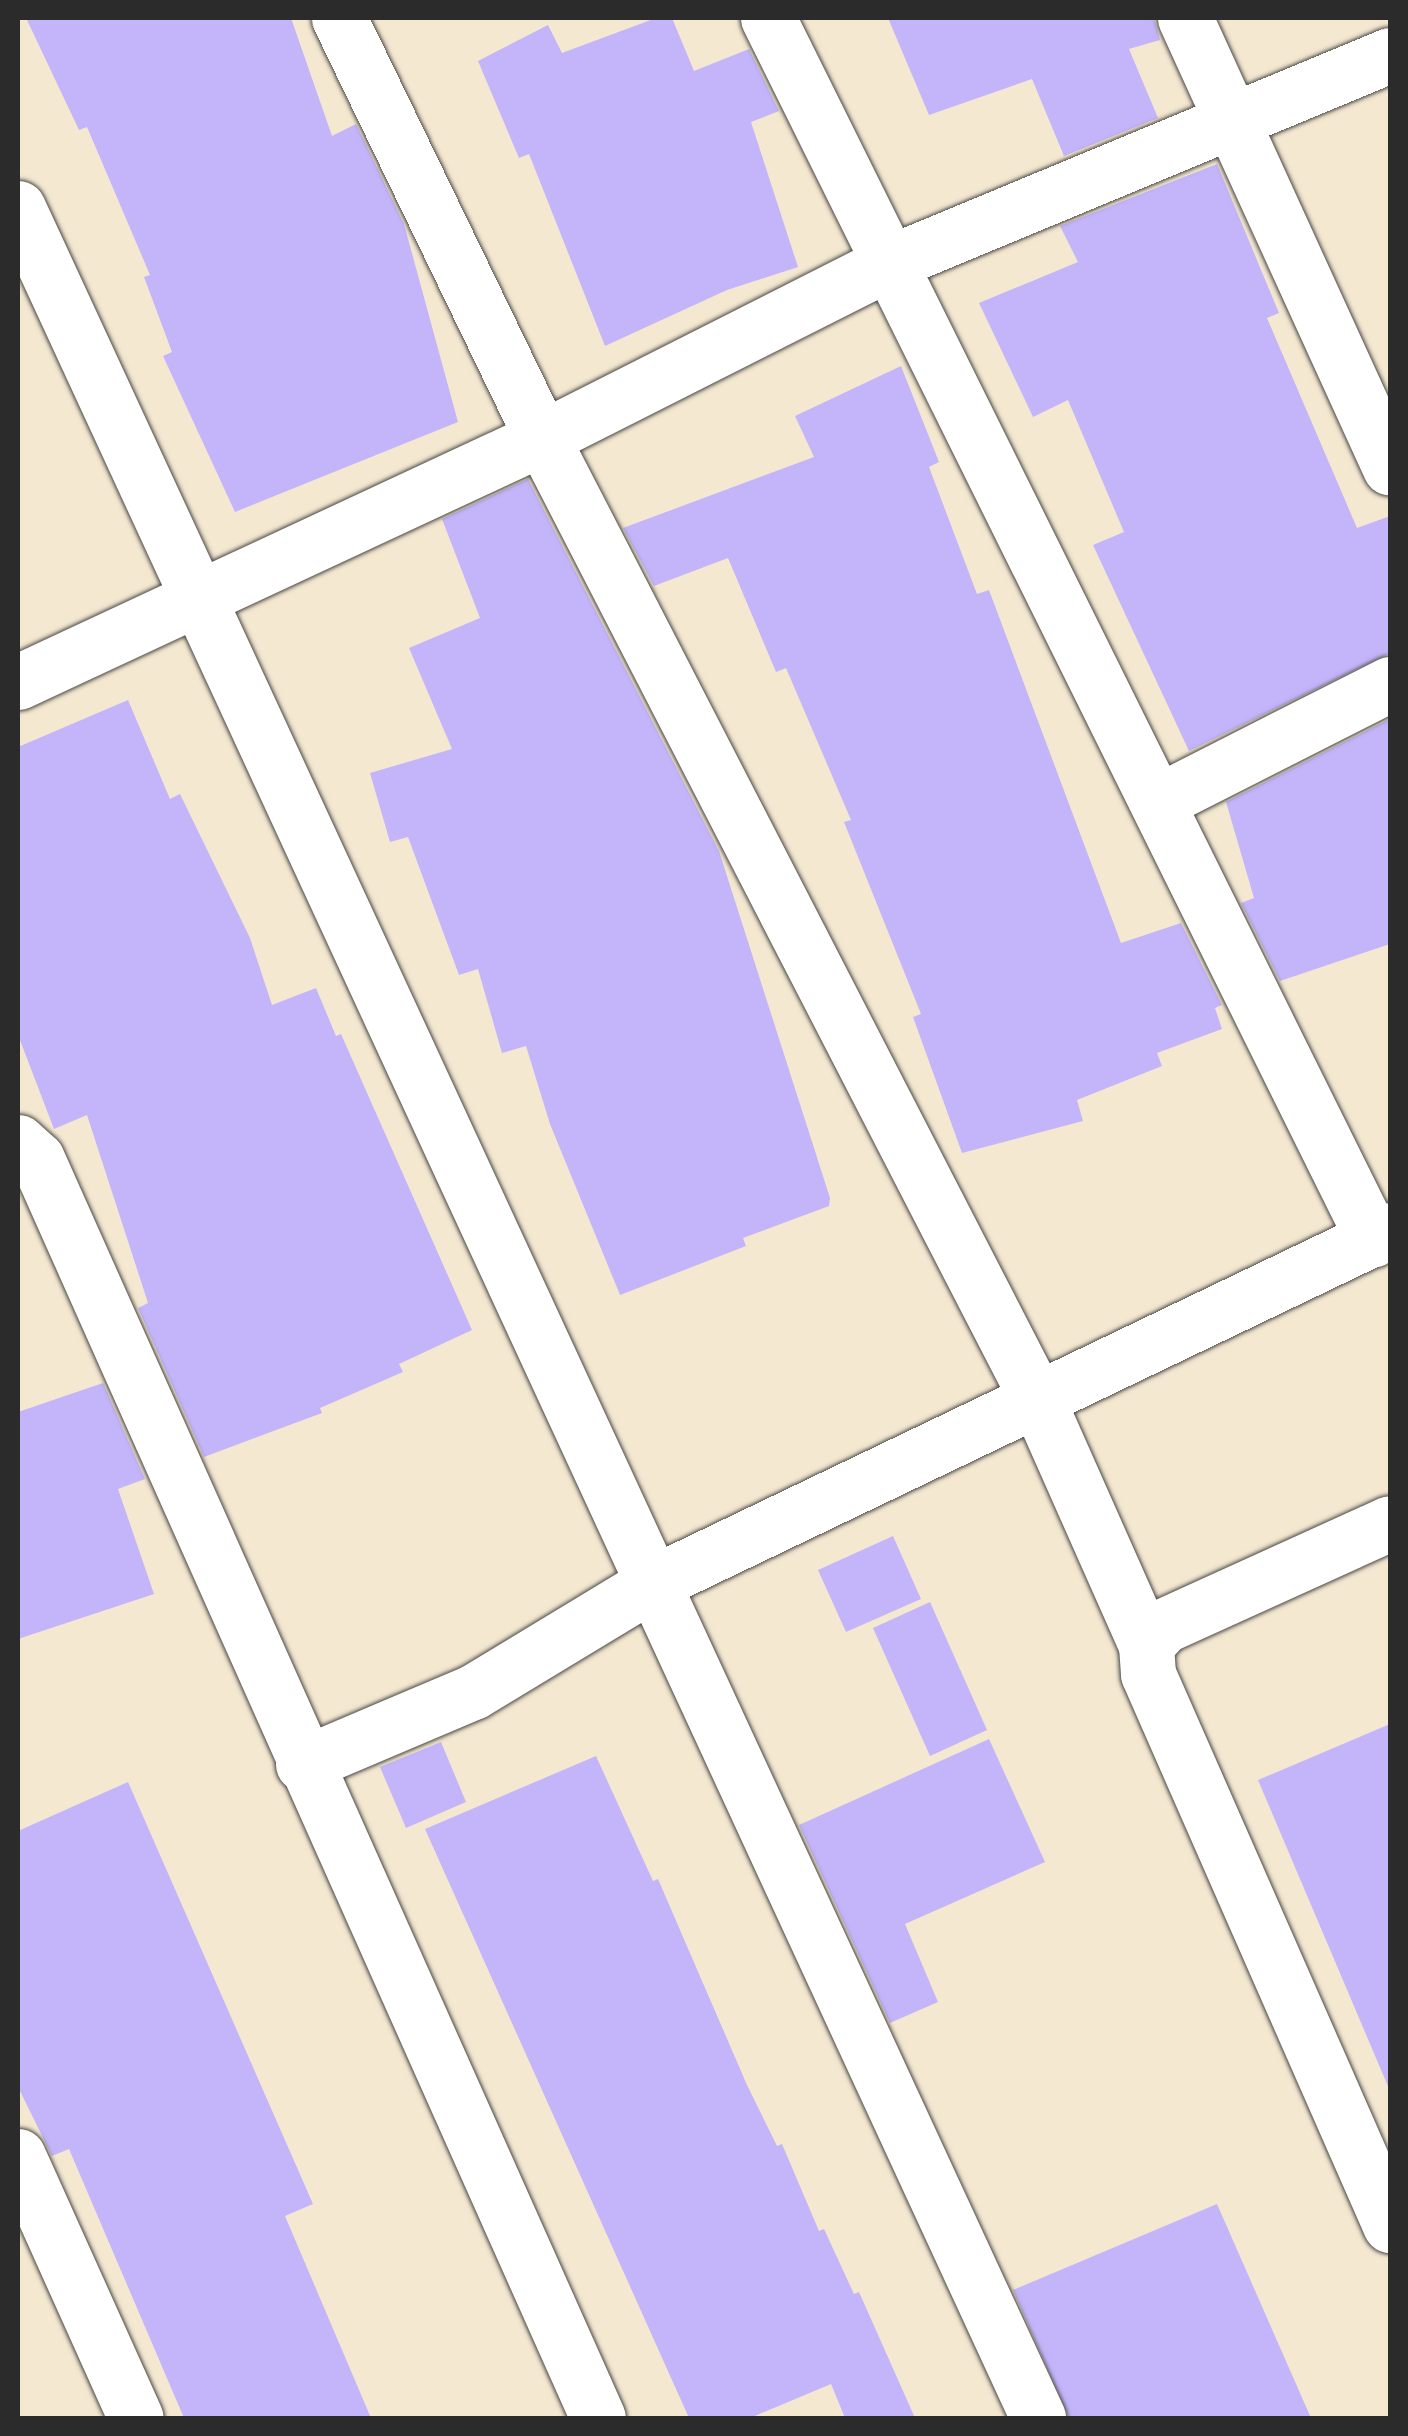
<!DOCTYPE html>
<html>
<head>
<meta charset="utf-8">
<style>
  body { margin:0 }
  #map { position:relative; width:1408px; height:2436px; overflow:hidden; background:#f4e8d1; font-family:"Architects Daughter",sans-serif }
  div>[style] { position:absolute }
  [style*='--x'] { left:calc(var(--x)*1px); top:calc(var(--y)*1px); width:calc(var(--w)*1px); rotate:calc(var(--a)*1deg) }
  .building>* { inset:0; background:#c4b5fb }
  .roads { filter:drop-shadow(0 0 2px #494744) drop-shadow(0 0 2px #494744) }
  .minor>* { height:55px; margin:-27.5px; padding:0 27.5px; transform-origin:27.5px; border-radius:27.5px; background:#fff }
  span { translate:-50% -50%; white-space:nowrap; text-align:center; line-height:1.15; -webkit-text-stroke:10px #fdfcf7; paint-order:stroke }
  .frame { position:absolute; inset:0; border:20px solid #2b2b2b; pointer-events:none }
</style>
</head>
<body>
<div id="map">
  <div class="building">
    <div style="clip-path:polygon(26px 18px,291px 18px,332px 136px,356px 124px,404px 224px,458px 422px,235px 512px,163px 356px,172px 352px,144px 277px,150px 275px,87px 127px,79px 130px)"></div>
    <div style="clip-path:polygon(656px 18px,672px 18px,694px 71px,749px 49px,779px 111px,751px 122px,798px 267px,727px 290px,605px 346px,529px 154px,519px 158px,478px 61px,548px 25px,562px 53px)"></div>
    <div style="clip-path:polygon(888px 18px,1154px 18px,1160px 40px,1129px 49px,1158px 118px,1064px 156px,1032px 79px,929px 115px)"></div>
    <div style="clip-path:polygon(1217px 164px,1279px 313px,1267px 318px,1357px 528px,1390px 516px,1390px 653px,1189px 751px,1093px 545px,1124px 532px,1068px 400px,1033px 417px,979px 303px,1078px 262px,1060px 226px)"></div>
    <div style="clip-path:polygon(901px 366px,939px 462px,929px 467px,977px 594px,989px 590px,1121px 943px,1181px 923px,1222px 1005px,1215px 1008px,1222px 1029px,1157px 1053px,1162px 1066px,1077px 1100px,1083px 1121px,962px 1153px,913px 1017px,921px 1014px,844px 822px,851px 820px,786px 668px,776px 672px,728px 558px,654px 586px,623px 528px,814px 457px,795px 416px)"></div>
    <div style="clip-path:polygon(528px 479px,719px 851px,830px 1198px,829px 1206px,743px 1238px,746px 1246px,620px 1295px,550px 1124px,526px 1046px,502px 1053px,478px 969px,459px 975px,408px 837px,390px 842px,370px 773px,452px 749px,409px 648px,480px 618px,442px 519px)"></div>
    <div style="clip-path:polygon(128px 700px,170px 799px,180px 794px,250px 938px,272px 1005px,316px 988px,336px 1036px,341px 1034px,472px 1330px,399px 1364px,403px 1372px,320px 1408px,322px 1413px,204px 1457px,138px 1308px,148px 1303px,87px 1115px,54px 1129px,18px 1035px,18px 747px)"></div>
    <div style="clip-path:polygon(1390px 719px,1390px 944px,1280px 981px,1241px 903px,1254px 898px,1226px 802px)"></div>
    <div style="clip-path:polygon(103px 1383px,145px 1479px,118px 1489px,154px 1594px,18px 1639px,18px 1412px)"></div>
    <div style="clip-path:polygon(893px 1536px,921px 1599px,846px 1632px,818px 1570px)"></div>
    <div style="clip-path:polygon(930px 1602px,987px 1730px,930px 1756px,873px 1628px)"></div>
    <div style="clip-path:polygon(1390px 1724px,1390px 2091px,1258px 1780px)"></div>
    <div style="clip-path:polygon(989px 1739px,1045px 1862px,905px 1924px,938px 2002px,890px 2023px,799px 1825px)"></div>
    <div style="clip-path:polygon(441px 1742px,466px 1802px,406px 1828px,380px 1767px)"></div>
    <div style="clip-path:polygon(596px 1756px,653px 1881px,658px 1879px,747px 2085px,777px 2146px,782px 2144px,819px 2231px,824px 2229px,854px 2294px,859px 2292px,915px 2418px,845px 2418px,831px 2384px,750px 2418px,689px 2418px,425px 1829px)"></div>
    <div style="clip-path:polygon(128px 1782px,313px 2204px,285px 2216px,371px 2418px,184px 2418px,69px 2149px,52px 2156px,18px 2087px,18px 1831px)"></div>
    <div style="clip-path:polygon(1217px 2204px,1311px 2418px,1069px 2418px,1013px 2290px)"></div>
  </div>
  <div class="roads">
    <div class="minor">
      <div style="--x:339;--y:18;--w:466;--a:64.2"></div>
      <div style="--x:542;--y:438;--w:1081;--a:62.75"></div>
      <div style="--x:1037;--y:1399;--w:269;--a:66.1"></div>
      <div style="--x:1146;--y:1645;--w:29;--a:86"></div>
      <div style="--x:1148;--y:1674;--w:602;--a:66.29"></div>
      <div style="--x:768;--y:18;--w:1363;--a:63.64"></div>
      <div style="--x:1185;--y:18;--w:494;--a:65.5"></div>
      <div style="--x:18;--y:208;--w:2434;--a:65.22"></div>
      <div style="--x:18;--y:682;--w:578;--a:-24.97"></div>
      <div style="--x:542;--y:438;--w:389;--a:-26.8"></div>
      <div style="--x:889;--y:263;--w:542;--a:-22.55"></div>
      <div style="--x:1157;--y:802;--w:261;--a:-26.9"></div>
      <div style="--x:18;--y:1142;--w:25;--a:42"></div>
      <div style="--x:37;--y:1159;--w:1378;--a:65.98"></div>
      <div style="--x:1146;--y:1645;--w:25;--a:-48"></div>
      <div style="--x:1163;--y:1626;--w:249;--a:-24.4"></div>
      <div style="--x:303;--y:1764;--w:185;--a:-23"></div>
      <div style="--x:473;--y:1692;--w:210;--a:-31.2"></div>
      <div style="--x:653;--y:1583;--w:817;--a:-25.59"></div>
      <div style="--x:18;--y:2156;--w:287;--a:65.8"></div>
    </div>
  </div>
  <div class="frame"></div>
</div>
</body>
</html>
